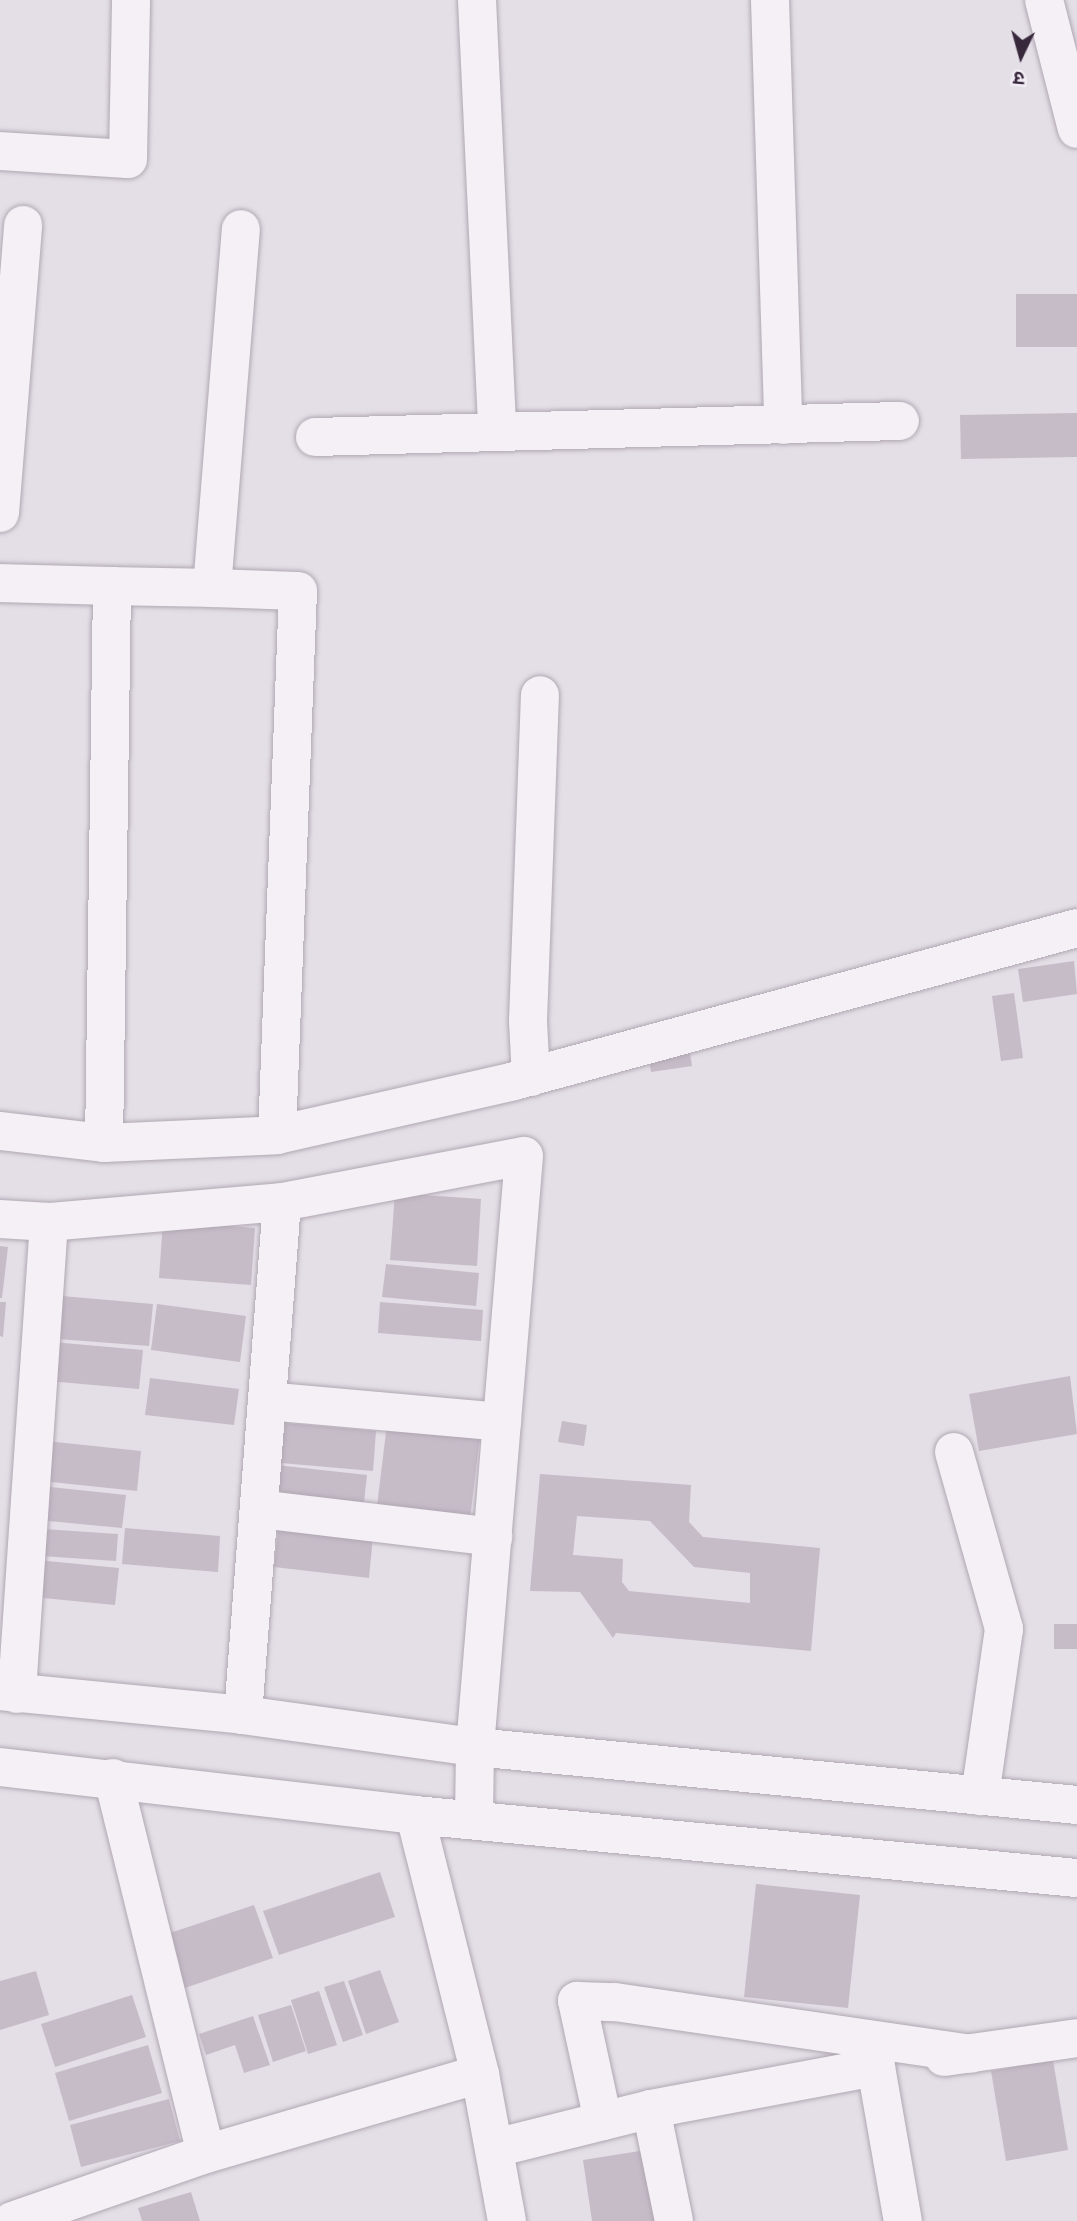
<!DOCTYPE html>
<html>
<head>
<meta charset="utf-8">
<style>
  body { margin:0 }
  #map { position:relative; width:1077px; height:2221px; overflow:hidden; background:#e4dee6; font-family:"Source Sans 3","Noto Sans Devanagari",sans-serif }
  div>[style] { position:absolute }
  [style*='--x'] { left:calc(var(--x)*1px); top:calc(var(--y)*1px); width:calc(var(--w)*1px); rotate:calc(var(--a)*1deg) }
  .building>* { inset:0; background:#c6bcc8 }
  .roads { filter:drop-shadow(0 0 2px #b0a7b3) drop-shadow(0 0 2px #b0a7b3) }
  .minor>* { height:38px; margin:-19px; padding:0 19px; transform-origin:19px; border-radius:19px; background:#f4f0f5 }
  span { translate:-50% -50%; white-space:nowrap; text-align:center; line-height:1.15; -webkit-text-stroke:7px #f2edf4; paint-order:stroke }
  .north { position:absolute; left:986px; top:21px; width:70px; height:70px; -webkit-text-stroke:5px #f2edf4; paint-order:stroke; rotate:185deg; font-size:19px; font-weight:700; line-height:28px; text-align:center; color:#38283c }
  .north::after { content:''; display:block; margin:auto; width:24px; height:32px; background:#38283c; clip-path:polygon(50% 0,100% 100%,50% 72%,0 100%) }
</style>
</head>
<body>
<div id="map">
  <div class="building">
    <div style="clip-path:polygon(1016px 294px,1077px 294px,1077px 347px,1016px 347px)"></div>
    <div style="clip-path:polygon(1077px 413px,1077px 457px,961px 459px,960px 415px)"></div>
    <div style="clip-path:polygon(1074px 961px,1077px 994px,1023px 1002px,1018px 969px)"></div>
    <div style="clip-path:polygon(1014px 993px,1023px 1058px,1001px 1061px,992px 996px)"></div>
    <div style="clip-path:polygon(688px 1040px,692px 1066px,651px 1072px,647px 1046px)"></div>
    <div style="clip-path:polygon(395px 1193px,481px 1199px,477px 1266px,390px 1260px)"></div>
    <div style="clip-path:polygon(163px 1221px,255px 1228px,251px 1285px,159px 1278px)"></div>
    <div style="clip-path:polygon(0 1246px,8px 1247px,2px 1298px,0 1298px)"></div>
    <div style="clip-path:polygon(386px 1264px,479px 1273px,476px 1306px,382px 1297px)"></div>
    <div style="clip-path:polygon(62px 1296px,153px 1304px,149px 1346px,58px 1339px)"></div>
    <div style="clip-path:polygon(0 1302px,6px 1302px,3px 1337px,0 1336px)"></div>
    <div style="clip-path:polygon(380px 1302px,483px 1310px,481px 1341px,378px 1333px)"></div>
    <div style="clip-path:polygon(157px 1304px,246px 1316px,240px 1362px,151px 1350px)"></div>
    <div style="clip-path:polygon(52px 1342px,143px 1350px,139px 1389px,48px 1381px)"></div>
    <div style="clip-path:polygon(1070px 1376px,1077px 1434px,979px 1451px,969px 1394px)"></div>
    <div style="clip-path:polygon(150px 1378px,239px 1389px,234px 1425px,145px 1415px)"></div>
    <div style="clip-path:polygon(562px 1421px,587px 1425px,584px 1446px,558px 1442px)"></div>
    <div style="clip-path:polygon(285px 1423px,376px 1431px,373px 1471px,281px 1463px)"></div>
    <div style="clip-path:polygon(387px 1424px,480px 1436px,470px 1519px,377px 1506px)"></div>
    <div style="clip-path:polygon(46px 1441px,141px 1451px,137px 1491px,42px 1481px)"></div>
    <div style="clip-path:polygon(276px 1465px,367px 1475px,363px 1511px,272px 1500px)"></div>
    <div style="clip-path:polygon(evenodd,540px 1474px,691px 1485px,689px 1522px,703px 1537px,820px 1548px,811px 1651px,616px 1633px,613px 1638px,580px 1592px,530px 1591px,540px 1474px,577px 1516px,650px 1521px,694px 1567px,750px 1573px,750px 1603px,629px 1591px,622px 1582px,623px 1559px,573px 1555px,577px 1516px)"></div>
    <div style="clip-path:polygon(41px 1486px,126px 1495px,122px 1528px,38px 1520px)"></div>
    <div style="clip-path:polygon(279px 1525px,373px 1536px,369px 1578px,274px 1567px)"></div>
    <div style="clip-path:polygon(125px 1528px,220px 1536px,218px 1572px,122px 1564px)"></div>
    <div style="clip-path:polygon(43px 1529px,118px 1534px,116px 1561px,41px 1556px)"></div>
    <div style="clip-path:polygon(37px 1560px,119px 1568px,115px 1605px,33px 1597px)"></div>
    <div style="clip-path:polygon(1054px 1624px,1077px 1624px,1077px 1649px,1054px 1649px)"></div>
    <div style="clip-path:polygon(380px 1872px,395px 1917px,279px 1955px,263px 1911px)"></div>
    <div style="clip-path:polygon(756px 1884px,860px 1895px,848px 2008px,744px 1997px)"></div>
    <div style="clip-path:polygon(254px 1905px,273px 1958px,182px 1989px,164px 1935px)"></div>
    <div style="clip-path:polygon(380px 1970px,399px 2022px,366px 2034px,348px 1981px)"></div>
    <div style="clip-path:polygon(36px 1971px,49px 2015px,0 2030px,0 1981px)"></div>
    <div style="clip-path:polygon(344px 1981px,363px 2035px,343px 2042px,324px 1987px)"></div>
    <div style="clip-path:polygon(319px 1991px,337px 2045px,308px 2054px,291px 2000px)"></div>
    <div style="clip-path:polygon(132px 1995px,146px 2037px,55px 2067px,41px 2024px)"></div>
    <div style="clip-path:polygon(291px 2005px,306px 2051px,273px 2062px,258px 2015px)"></div>
    <div style="clip-path:polygon(253px 2016px,270px 2065px,244px 2073px,235px 2045px,206px 2055px,199px 2034px)"></div>
    <div style="clip-path:polygon(148px 2045px,162px 2093px,69px 2121px,55px 2073px)"></div>
    <div style="clip-path:polygon(1053px 2060px,1068px 2150px,1006px 2161px,991px 2071px)"></div>
    <div style="clip-path:polygon(169px 2099px,180px 2141px,81px 2167px,70px 2125px)"></div>
    <div style="clip-path:polygon(646px 2150px,657px 2221px,592px 2221px,583px 2160px)"></div>
    <div style="clip-path:polygon(191px 2192px,200px 2221px,142px 2221px,138px 2208px)"></div>
  </div>
  <div class="roads">
    <div class="minor">
      <div style="--x:477;--y:0;--w:432;--a:87.3"></div>
      <div style="--x:770;--y:0;--w:425;--a:88.2"></div>
      <div style="--x:1044;--y:0;--w:133;--a:75.7"></div>
      <div style="--x:0;--y:151;--w:128;--a:3.6"></div>
      <div style="--x:128;--y:159;--w:159;--a:-88.9"></div>
      <div style="--x:315;--y:437;--w:585;--a:-1.57"></div>
      <div style="--x:0;--y:513;--w:289;--a:-85.4"></div>
      <div style="--x:0;--y:583;--w:112;--a:1.5"></div>
      <div style="--x:112;--y:586;--w:557;--a:90.82"></div>
      <div style="--x:104;--y:1143;--w:105;--a:-173.4"></div>
      <div style="--x:112;--y:586;--w:100;--a:1.1"></div>
      <div style="--x:531;--y:1077;--w:56;--a:-93.1"></div>
      <div style="--x:528;--y:1021;--w:326;--a:-87.9"></div>
      <div style="--x:277;--y:1135;--w:243;--a:-12.8"></div>
      <div style="--x:514;--y:1081;--w:583;--a:-15.2"></div>
      <div style="--x:104;--y:1143;--w:173;--a:-2.6"></div>
      <div style="--x:277;--y:1135;--w:544;--a:-87.79"></div>
      <div style="--x:298;--y:591;--w:86;--a:-178"></div>
      <div style="--x:212;--y:588;--w:360;--a:-85.4"></div>
      <div style="--x:0;--y:1219;--w:49;--a:3.5"></div>
      <div style="--x:49;--y:1222;--w:473;--a:93.9"></div>
      <div style="--x:49;--y:1222;--w:234;--a:-4.9"></div>
      <div style="--x:267;--y:1401;--w:236;--a:5.1"></div>
      <div style="--x:954;--y:1452;--w:184;--a:74.2"></div>
      <div style="--x:1004;--y:1629;--w:169;--a:98.2"></div>
      <div style="--x:259;--y:1509;--w:236;--a:6.8"></div>
      <div style="--x:0;--y:1691;--w:244;--a:5.6"></div>
      <div style="--x:243;--y:1715;--w:234;--a:7.9"></div>
      <div style="--x:475;--y:1747;--w:605;--a:5.5"></div>
      <div style="--x:243;--y:1715;--w:514;--a:-85.65"></div>
      <div style="--x:282;--y:1202;--w:246;--a:-10.8"></div>
      <div style="--x:524;--y:1156;--w:593;--a:94.74"></div>
      <div style="--x:475;--y:1747;--w:72;--a:90.8"></div>
      <div style="--x:0;--y:1767;--w:418;--a:6.6"></div>
      <div style="--x:415;--y:1815;--w:665;--a:5.44"></div>
      <div style="--x:113;--y:1778;--w:387;--a:76.1"></div>
      <div style="--x:944;--y:2057;--w:134;--a:-8.1"></div>
      <div style="--x:480;--y:2074;--w:149;--a:79.6"></div>
      <div style="--x:651;--y:2109;--w:229;--a:-10.6"></div>
      <div style="--x:876;--y:2067;--w:156;--a:80.1"></div>
      <div style="--x:603;--y:2121;--w:123;--a:-102.2"></div>
      <div style="--x:577;--y:2001;--w:38;--a:2"></div>
      <div style="--x:615;--y:2002;--w:359;--a:8.3"></div>
      <div style="--x:495;--y:2148;--w:161;--a:-14"></div>
      <div style="--x:651;--y:2109;--w:114;--a:78.4"></div>
      <div style="--x:12;--y:2221;--w:205;--a:-19.1"></div>
      <div style="--x:206;--y:2154;--w:285;--a:-16.3"></div>
      <div style="--x:480;--y:2074;--w:267;--a:-104.1"></div>
    </div>
  </div>
  <div class="north">उ</div>
</div>
</body>
</html>
